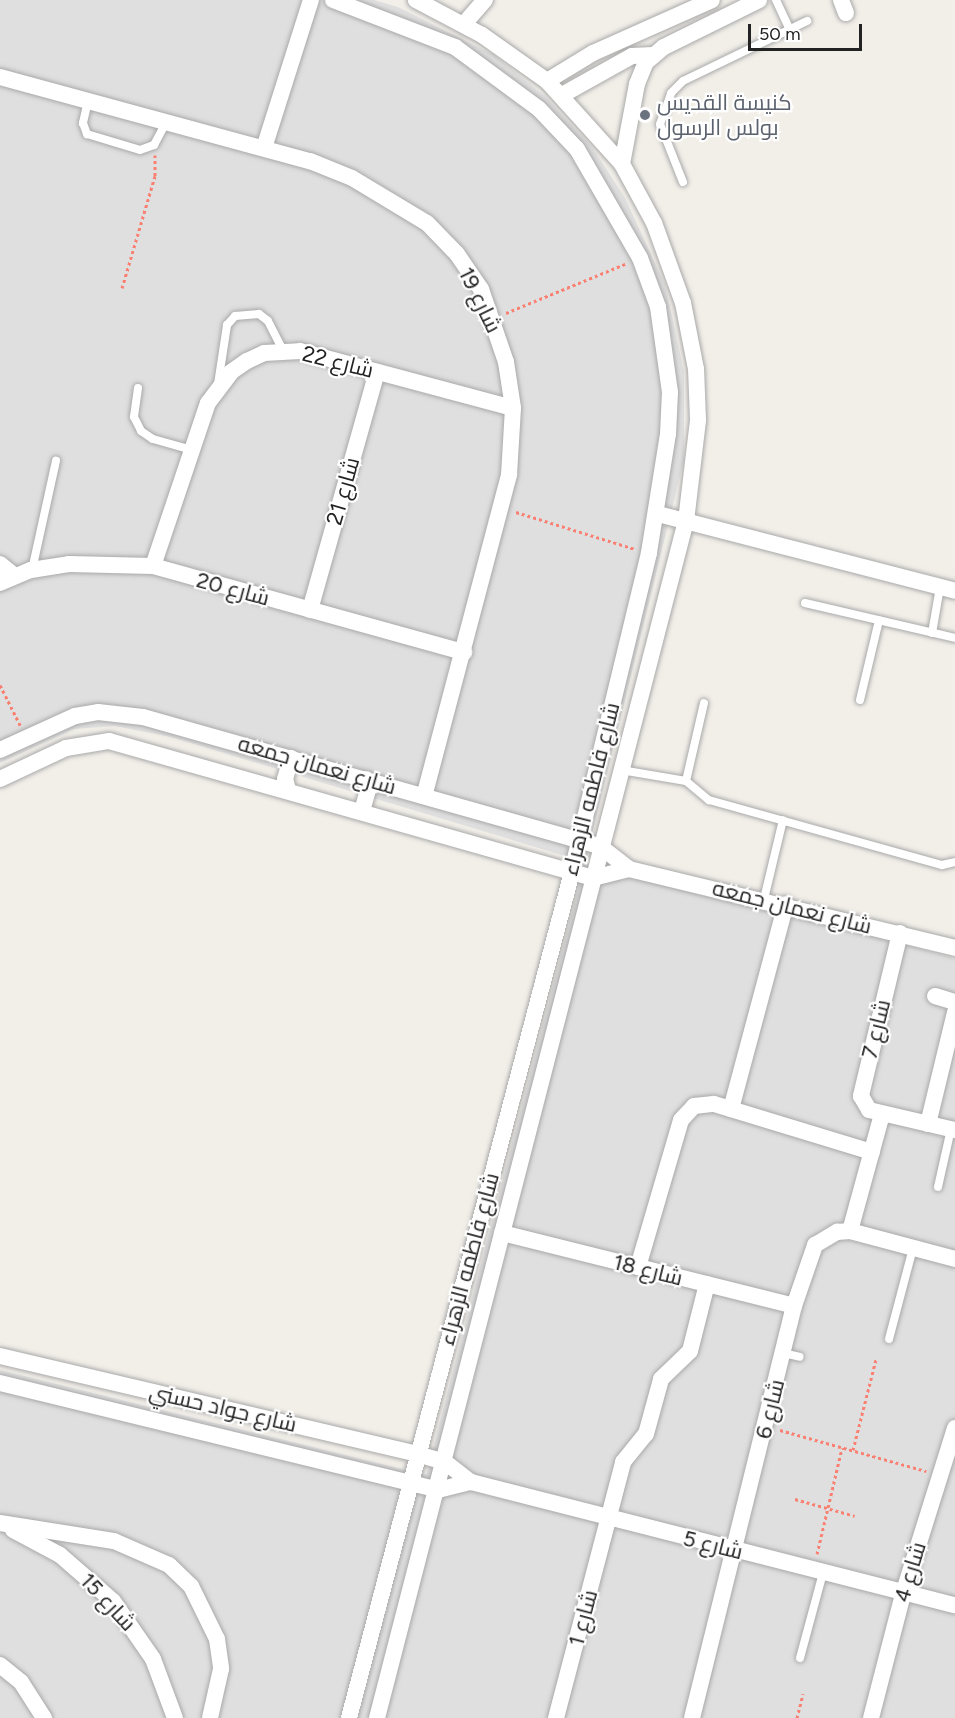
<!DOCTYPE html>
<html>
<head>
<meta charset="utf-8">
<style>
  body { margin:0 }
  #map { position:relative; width:955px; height:1718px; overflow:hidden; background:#f2efe9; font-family:Figtree,Cairo,sans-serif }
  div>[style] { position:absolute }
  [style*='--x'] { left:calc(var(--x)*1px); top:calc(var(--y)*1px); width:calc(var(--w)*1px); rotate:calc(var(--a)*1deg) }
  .residential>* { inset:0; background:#e0dfdf }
  .path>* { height:3px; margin-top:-1.5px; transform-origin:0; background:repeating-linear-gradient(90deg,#fa8072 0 3px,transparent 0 6px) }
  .roads { filter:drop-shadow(0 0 2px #a9a9a9) drop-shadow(0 0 2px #a9a9a9) }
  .lane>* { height:8px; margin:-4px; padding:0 4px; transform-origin:4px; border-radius:4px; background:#fff }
  .street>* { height:16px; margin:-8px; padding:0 8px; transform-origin:8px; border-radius:8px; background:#fff }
  .dots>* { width:16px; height:16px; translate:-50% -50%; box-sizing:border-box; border:3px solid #fff; border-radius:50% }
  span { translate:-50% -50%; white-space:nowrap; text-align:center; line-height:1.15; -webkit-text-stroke:4.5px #fff; paint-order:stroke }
  .worship-label { font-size:22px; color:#5b616d }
  .left { translate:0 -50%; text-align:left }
  .street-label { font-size:22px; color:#222 }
  .scale { position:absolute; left:748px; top:24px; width:114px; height:27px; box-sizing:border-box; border:3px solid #222; border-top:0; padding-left:8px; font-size:18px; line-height:21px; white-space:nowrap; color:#222; -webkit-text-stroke:4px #fff; paint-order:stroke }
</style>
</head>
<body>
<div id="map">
  <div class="residential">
    <div style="clip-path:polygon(0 0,374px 0,398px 7px,494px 55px,547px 98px,592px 147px,625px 198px,665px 284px,684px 372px,684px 460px,585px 862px,955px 958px,955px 1718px,0 1718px,0 1370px,426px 1475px,585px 862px,171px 737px,115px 726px,74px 729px,0 763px)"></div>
  </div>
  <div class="path">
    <div style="--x:122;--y:288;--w:117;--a:-73.6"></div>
    <div style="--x:155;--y:176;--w:21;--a:-90"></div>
    <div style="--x:506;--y:313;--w:129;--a:-22.4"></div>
    <div style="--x:516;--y:512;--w:125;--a:17.3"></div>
    <div style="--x:0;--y:685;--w:45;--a:63.4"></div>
    <div style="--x:780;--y:1430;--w:152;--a:15.7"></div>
    <div style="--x:853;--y:1450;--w:94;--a:-75.8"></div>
    <div style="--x:795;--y:1499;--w:62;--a:15.8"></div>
    <div style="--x:817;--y:1554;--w:109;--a:-76.7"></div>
    <div style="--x:797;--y:1718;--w:25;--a:-76"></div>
  </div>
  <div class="roads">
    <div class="lane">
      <div style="--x:776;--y:0;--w:33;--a:65"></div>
      <div style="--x:88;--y:101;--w:23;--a:103"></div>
      <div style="--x:83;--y:123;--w:12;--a:70"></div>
      <div style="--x:87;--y:134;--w:55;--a:16.8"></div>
      <div style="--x:140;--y:150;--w:15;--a:-20"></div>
      <div style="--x:154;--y:145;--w:26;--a:-62"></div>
      <div style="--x:683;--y:182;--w:62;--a:-111.6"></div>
      <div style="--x:660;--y:124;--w:33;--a:-70"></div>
      <div style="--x:671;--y:93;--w:17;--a:-45"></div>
      <div style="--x:683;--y:81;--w:138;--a:-25.8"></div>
      <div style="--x:218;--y:384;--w:60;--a:-81.3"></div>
      <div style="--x:227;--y:325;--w:12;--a:-48"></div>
      <div style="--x:235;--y:316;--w:24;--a:-5"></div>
      <div style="--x:259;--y:314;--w:11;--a:38"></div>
      <div style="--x:268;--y:321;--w:33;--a:63"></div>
      <div style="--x:138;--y:388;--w:29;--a:98"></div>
      <div style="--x:134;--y:417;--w:16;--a:63"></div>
      <div style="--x:141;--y:431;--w:14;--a:34"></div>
      <div style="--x:153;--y:439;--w:41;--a:15.8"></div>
      <div style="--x:32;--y:570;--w:112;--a:-77.6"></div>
      <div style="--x:805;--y:603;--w:154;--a:13.1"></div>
      <div style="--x:932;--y:633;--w:47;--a:-80.1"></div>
      <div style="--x:860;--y:700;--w:82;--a:-76.6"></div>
      <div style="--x:621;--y:770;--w:66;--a:9.6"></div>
      <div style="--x:686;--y:781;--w:30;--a:40"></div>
      <div style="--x:709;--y:800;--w:242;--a:15.6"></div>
      <div style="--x:942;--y:865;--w:13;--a:-13"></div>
      <div style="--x:686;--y:781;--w:80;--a:-77"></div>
      <div style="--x:764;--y:899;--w:81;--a:-76.5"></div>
      <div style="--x:938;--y:1187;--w:59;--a:-77.4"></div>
      <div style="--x:889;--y:1339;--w:94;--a:-75.2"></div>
      <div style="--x:783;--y:1353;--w:17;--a:13"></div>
      <div style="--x:800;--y:1658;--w:88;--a:-74.9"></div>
    </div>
    <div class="street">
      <div style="--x:333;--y:0;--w:131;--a:21.1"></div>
      <div style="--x:455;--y:47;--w:104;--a:36.4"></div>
      <div style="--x:539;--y:109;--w:55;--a:46.5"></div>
      <div style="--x:577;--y:149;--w:126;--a:60"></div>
      <div style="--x:640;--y:258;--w:52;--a:69.8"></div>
      <div style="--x:658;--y:307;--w:86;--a:82"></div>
      <div style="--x:670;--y:392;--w:42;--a:92.7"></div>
      <div style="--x:668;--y:434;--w:121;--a:99.1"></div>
      <div style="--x:649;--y:553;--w:328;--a:103.6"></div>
      <div style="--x:572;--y:872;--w:875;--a:104.77"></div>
      <div style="--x:841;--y:0;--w:14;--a:69"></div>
      <div style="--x:464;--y:24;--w:32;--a:-49"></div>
      <div style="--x:0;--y:77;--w:321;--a:15.2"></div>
      <div style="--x:310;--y:161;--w:45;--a:22"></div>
      <div style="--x:352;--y:178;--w:87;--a:31"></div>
      <div style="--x:427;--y:223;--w:43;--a:45.9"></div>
      <div style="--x:457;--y:254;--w:42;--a:55.6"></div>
      <div style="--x:481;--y:289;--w:77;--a:71.1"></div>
      <div style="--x:506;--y:362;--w:47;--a:81.3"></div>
      <div style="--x:513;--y:408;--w:67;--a:93.4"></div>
      <div style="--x:509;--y:475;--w:332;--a:104.8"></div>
      <div style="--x:547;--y:81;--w:54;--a:-31.3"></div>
      <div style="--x:593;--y:53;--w:130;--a:-24"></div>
      <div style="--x:562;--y:95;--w:80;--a:-29.1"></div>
      <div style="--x:632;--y:56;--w:21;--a:-3"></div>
      <div style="--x:264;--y:148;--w:155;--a:-72.4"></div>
      <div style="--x:622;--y:164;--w:81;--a:-79.4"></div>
      <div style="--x:637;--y:84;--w:24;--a:-68"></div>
      <div style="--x:646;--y:62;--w:23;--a:-40"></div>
      <div style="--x:664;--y:47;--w:106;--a:-26.3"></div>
      <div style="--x:658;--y:514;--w:307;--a:14.5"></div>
      <div style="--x:0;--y:564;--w:19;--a:39"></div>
      <div style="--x:153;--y:566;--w:172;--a:-71.4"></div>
      <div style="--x:208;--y:403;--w:39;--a:-53"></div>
      <div style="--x:231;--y:372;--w:19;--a:-35"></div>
      <div style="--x:247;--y:361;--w:19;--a:-25"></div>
      <div style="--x:264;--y:353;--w:36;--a:-3"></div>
      <div style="--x:300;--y:351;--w:220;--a:15"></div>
      <div style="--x:0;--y:583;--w:34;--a:-23"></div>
      <div style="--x:31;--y:570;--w:38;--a:-9"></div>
      <div style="--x:69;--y:564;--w:84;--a:1.4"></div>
      <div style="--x:153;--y:566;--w:323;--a:15.5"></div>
      <div style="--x:310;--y:610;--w:247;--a:-74.3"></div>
      <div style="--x:0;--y:750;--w:82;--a:-24.4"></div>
      <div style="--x:75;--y:716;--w:23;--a:-10"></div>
      <div style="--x:98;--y:712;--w:45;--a:6.3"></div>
      <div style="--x:143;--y:717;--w:476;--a:15.8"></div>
      <div style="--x:601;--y:847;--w:36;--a:38"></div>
      <div style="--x:629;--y:869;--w:335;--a:13.6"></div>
      <div style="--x:0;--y:779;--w:73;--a:-25.2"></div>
      <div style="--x:66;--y:748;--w:44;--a:-9.2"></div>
      <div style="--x:109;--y:741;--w:503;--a:15.8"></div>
      <div style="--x:593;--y:878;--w:37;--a:-14"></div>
      <div style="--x:288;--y:790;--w:11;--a:-105"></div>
      <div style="--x:285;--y:779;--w:22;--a:-74"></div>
      <div style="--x:362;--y:811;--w:22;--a:-74"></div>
      <div style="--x:368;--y:790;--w:11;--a:-100"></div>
      <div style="--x:900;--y:933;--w:168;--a:103.5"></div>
      <div style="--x:861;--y:1096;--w:16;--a:60"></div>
      <div style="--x:869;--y:1110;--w:88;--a:13.1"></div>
      <div style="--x:935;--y:996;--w:21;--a:17"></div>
      <div style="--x:731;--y:1109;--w:212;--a:-75"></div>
      <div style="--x:928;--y:1124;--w:115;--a:-76.4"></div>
      <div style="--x:850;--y:1231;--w:121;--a:-74.7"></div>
      <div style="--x:502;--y:1233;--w:301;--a:14"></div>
      <div style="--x:638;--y:1267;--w:153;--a:-73.7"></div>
      <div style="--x:681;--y:1120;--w:19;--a:-47"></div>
      <div style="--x:694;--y:1106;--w:20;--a:-6"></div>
      <div style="--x:714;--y:1104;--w:165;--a:16.9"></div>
      <div style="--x:0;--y:1356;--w:428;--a:13.2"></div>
      <div style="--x:417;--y:1454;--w:29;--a:16"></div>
      <div style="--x:445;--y:1462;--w:33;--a:38"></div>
      <div style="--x:471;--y:1482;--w:499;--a:14.3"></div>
      <div style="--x:0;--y:1383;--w:451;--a:13.7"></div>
      <div style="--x:438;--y:1490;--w:34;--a:-14"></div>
      <div style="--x:0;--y:1523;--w:115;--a:9"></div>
      <div style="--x:114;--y:1541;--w:60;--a:23.6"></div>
      <div style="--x:169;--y:1565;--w:30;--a:44"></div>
      <div style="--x:191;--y:1586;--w:59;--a:63.9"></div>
      <div style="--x:217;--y:1639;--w:30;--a:82"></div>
      <div style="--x:221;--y:1669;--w:50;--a:102.7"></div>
      <div style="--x:13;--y:1530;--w:53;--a:28"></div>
      <div style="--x:60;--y:1555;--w:70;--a:41"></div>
      <div style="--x:113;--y:1601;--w:70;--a:55.4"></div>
      <div style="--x:153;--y:1659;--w:63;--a:69.6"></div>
      <div style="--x:0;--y:1665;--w:27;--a:39"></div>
      <div style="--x:21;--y:1682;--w:43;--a:57.4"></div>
      <div style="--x:377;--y:1718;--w:1236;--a:-75.53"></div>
      <div style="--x:686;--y:521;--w:102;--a:-83.2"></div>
      <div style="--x:698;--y:420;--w:51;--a:-92.2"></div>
      <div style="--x:696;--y:369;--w:67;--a:-101.1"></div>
      <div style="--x:683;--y:303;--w:85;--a:-109.9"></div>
      <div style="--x:654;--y:223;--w:67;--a:-118.5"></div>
      <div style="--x:622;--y:164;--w:112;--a:-132.1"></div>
      <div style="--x:547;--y:81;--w:80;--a:-144.7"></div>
      <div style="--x:482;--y:35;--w:75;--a:-152.1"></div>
      <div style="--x:556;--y:1718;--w:265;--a:-75.3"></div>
      <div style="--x:623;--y:1462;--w:36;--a:-51"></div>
      <div style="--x:646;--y:1434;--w:57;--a:-74.7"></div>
      <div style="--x:661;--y:1379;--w:40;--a:-44"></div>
      <div style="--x:690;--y:1351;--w:69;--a:-75.8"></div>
      <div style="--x:692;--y:1718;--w:424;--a:-76.1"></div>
      <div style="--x:794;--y:1306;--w:65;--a:-71"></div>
      <div style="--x:815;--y:1245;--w:26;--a:-31"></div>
      <div style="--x:837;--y:1232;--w:13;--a:-4"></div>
      <div style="--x:850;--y:1231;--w:109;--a:14.9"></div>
      <div style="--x:871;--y:1718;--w:128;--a:-75.5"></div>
      <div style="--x:903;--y:1594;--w:174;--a:-72.6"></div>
    </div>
  </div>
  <div class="dots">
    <div style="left:645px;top:115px;background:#6b7280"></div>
  </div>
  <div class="worship-label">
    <span class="left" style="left:657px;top:115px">كنيسة القديس<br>بولس الرسول</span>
  </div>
  <div class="street-label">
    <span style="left:480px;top:300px;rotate:64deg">شارع 19</span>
    <span style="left:338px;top:362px;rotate:14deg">شارع 22</span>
    <span style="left:343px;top:491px;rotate:-74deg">شارع 21</span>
    <span style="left:233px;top:589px;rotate:15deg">شارع 20</span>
    <span style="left:317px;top:765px;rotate:16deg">شارع نعمان جمعه</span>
    <span style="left:591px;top:789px;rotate:-76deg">شارع فاطمه الزهراء</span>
    <span style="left:792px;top:907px;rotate:14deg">شارع نعمان جمعه</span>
    <span style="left:876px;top:1029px;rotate:-76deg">شارع 7</span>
    <span style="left:469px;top:1259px;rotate:-75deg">شارع فاطمه الزهراء</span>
    <span style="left:648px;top:1270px;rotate:14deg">شارع 18</span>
    <span style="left:223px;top:1408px;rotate:13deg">شارع جواد حسني</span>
    <span style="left:770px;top:1409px;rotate:-76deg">شارع 6</span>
    <span style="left:713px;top:1545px;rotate:14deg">شارع 5</span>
    <span style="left:910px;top:1572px;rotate:-73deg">شارع 4</span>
    <span style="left:108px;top:1602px;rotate:47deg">شارع 15</span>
    <span style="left:583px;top:1618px;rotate:-75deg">شارع 1</span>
  </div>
  <div class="scale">50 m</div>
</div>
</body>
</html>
